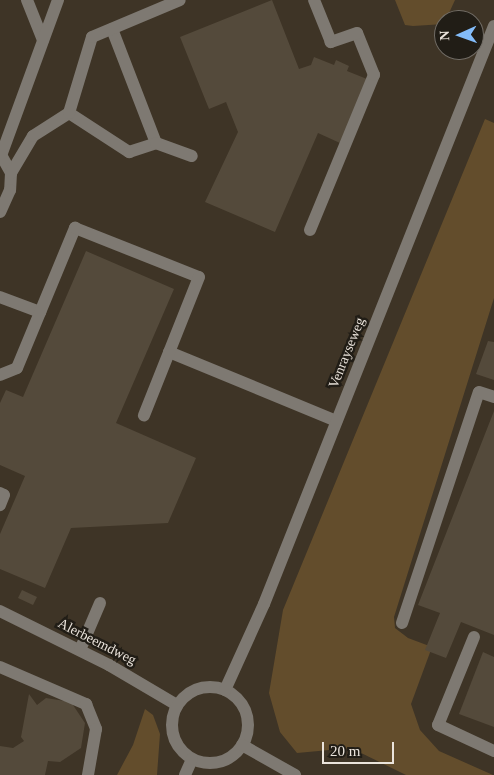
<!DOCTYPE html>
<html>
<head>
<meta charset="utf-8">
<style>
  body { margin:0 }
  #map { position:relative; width:494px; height:775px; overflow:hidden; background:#3e3426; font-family:Georgia,serif }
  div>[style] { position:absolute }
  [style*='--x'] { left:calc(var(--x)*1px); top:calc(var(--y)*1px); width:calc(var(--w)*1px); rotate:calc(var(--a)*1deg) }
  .green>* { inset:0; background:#634d2c }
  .building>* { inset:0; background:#544a3b }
  .minor>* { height:12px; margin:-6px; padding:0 6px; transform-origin:6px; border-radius:6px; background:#7e7972 }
  .minor>.ring { margin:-6px; padding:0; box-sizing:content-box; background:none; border:12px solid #7e7972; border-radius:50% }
  span { translate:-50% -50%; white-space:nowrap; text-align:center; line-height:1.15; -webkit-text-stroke:5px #211d16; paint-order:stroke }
  .street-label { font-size:14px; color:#eae3db }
  .north { position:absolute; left:434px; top:10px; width:50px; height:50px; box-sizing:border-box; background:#211d16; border:1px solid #716c65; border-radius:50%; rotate:268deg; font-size:14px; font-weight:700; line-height:20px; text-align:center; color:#eae3db }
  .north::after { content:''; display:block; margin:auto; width:18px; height:22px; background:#83bcfa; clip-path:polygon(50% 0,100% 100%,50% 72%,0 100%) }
  .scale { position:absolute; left:322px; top:742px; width:72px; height:22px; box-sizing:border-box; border:2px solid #eae3db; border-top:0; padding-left:6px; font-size:15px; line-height:18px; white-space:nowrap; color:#eae3db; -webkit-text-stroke:4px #211d16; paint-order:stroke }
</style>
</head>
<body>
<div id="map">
  <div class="green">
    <div style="clip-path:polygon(395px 0,455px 0,444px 24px,413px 26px,405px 25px)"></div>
    <div style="clip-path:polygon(485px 119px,494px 123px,494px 298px,394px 617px,395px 628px,408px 638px,432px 647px,411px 704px,420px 730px,439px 751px,493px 775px,406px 775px,351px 748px,297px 753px,280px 732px,269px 693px,283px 610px)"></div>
    <div style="clip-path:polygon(145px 709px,153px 715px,160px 734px,157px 775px,117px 775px,133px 745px)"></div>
  </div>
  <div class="building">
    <div style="clip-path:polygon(272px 0,299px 69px,311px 65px,314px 57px,334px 65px,336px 60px,349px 66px,347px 71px,367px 79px,340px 143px,318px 133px,275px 232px,205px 202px,238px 132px,226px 102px,209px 109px,180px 37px)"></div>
    <div style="clip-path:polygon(86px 251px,174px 289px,116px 423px,196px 458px,168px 523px,71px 528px,45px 588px,0 569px,0 534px,25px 476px,0 465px,0 403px,6px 390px,23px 397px)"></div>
    <div style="clip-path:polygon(488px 341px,494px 342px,494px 380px,476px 374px)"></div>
    <div style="clip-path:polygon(494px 411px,494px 635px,461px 622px,446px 658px,425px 650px,440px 613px,418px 605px)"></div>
    <div style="clip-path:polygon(22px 590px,37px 597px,33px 605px,18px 598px)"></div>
    <div style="clip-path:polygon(483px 652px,494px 657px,494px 727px,459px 714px)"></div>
    <div style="clip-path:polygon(29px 694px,37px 705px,46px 698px,71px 702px,85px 723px,81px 748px,60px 762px,48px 761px,45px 775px,0 775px,0 746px,13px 748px,24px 741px,21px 737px)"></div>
  </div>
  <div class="minor">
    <div style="--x:27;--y:0;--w:43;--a:68.2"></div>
    <div style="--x:112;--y:29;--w:122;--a:68.9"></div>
    <div style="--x:69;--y:113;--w:72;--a:33"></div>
    <div style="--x:129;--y:152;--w:28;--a:-18"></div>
    <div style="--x:156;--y:143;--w:38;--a:20"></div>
    <div style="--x:0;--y:153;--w:23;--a:61"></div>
    <div style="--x:11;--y:173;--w:17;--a:93"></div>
    <div style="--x:10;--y:190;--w:24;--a:114"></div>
    <div style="--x:2;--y:153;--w:163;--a:-69.9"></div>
    <div style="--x:11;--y:173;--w:43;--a:-59.3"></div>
    <div style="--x:33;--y:136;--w:43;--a:-32.6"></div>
    <div style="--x:69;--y:113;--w:79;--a:-73.2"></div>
    <div style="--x:92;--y:37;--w:95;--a:-22.8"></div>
    <div style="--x:310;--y:230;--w:168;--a:-67.6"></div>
    <div style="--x:374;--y:75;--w:45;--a:-112"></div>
    <div style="--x:357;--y:33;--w:28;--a:161"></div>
    <div style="--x:331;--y:42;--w:45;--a:-112"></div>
    <div style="--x:0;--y:297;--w:43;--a:20.6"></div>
    <div style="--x:169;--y:352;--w:181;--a:22.4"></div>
    <div style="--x:0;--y:375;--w:18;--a:-22"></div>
    <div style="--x:17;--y:368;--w:152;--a:-67.5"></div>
    <div style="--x:75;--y:228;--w:133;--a:21.6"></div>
    <div style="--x:199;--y:277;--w:149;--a:111.7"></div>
    <div style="--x:0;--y:493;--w:4;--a:27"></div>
    <div style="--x:4;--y:495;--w:11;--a:112"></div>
    <div style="--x:0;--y:611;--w:122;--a:26.4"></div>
    <div style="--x:109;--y:665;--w:79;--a:30.5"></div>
    <div style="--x:402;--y:623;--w:243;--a:-71.6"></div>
    <div style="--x:479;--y:392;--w:16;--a:18"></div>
    <div style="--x:474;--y:637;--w:95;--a:112.2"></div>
    <div style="--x:438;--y:725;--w:62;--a:24.9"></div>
    <div style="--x:80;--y:650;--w:51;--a:-66.9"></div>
    <div style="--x:0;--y:667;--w:94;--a:23.3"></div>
    <div style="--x:86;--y:704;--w:27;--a:68"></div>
    <div style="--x:96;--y:729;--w:47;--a:99.9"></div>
    <div class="ring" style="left:172px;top:687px;width:64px;height:64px"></div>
    <div style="--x:225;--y:690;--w:94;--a:-65.6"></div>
    <div style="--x:264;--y:604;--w:622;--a:-68.3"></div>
    <div style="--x:242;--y:745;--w:61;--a:29.5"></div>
    <div style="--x:185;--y:775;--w:17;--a:-66"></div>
  </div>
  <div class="street-label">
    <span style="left:347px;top:353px;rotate:-68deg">Venrayseweg</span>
    <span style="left:97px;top:642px;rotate:27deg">Alerbeemdweg</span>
  </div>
  <div class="north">N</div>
  <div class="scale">20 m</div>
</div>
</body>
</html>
